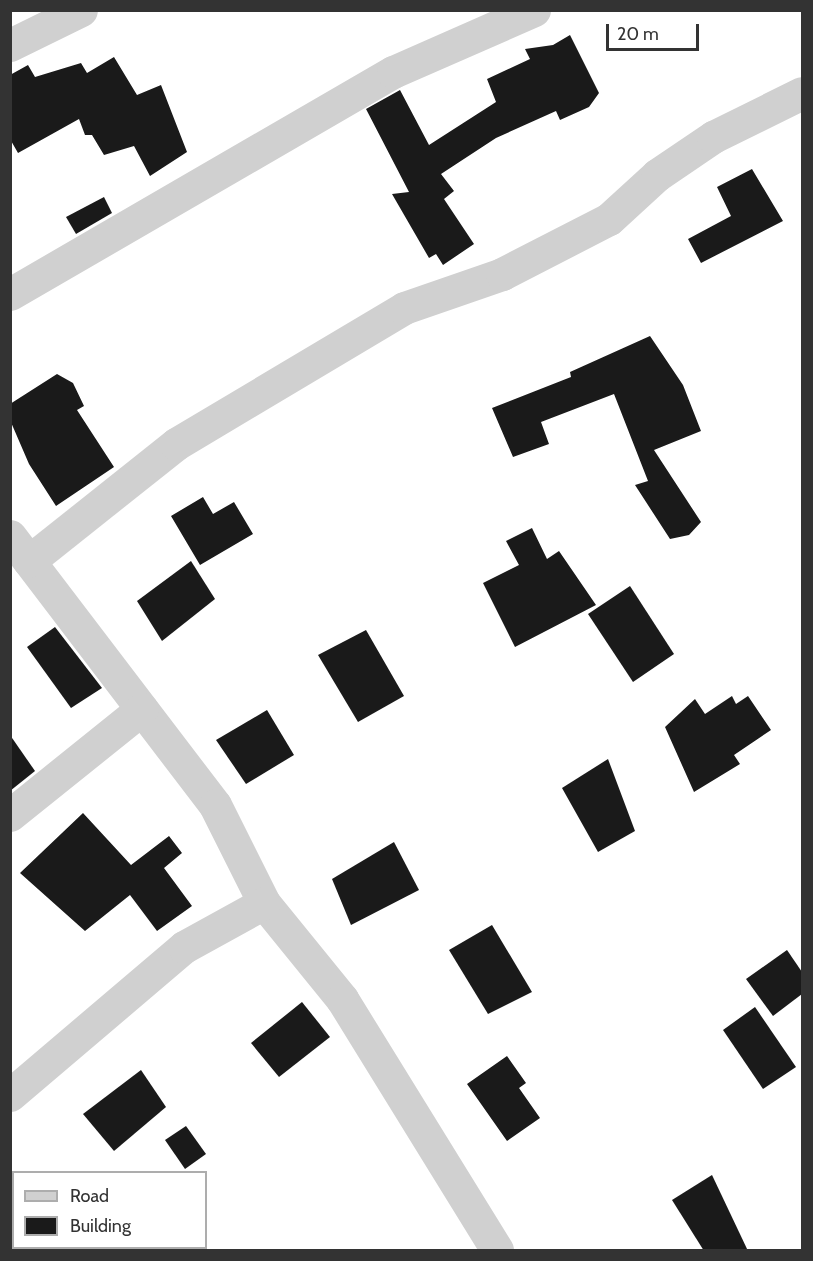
<!DOCTYPE html>
<html>
<head>
<meta charset="utf-8">
<style>
  body { margin:0 }
  #map { position:relative; width:813px; height:1261px; overflow:hidden; background:#fff; font-family:Cabin,sans-serif }
  div>[style] { position:absolute }
  [style*='--x'] { left:calc(var(--x)*1px); top:calc(var(--y)*1px); width:calc(var(--w)*1px); rotate:calc(var(--a)*1deg) }
  .building>* { inset:0; background:#1a1a1a }
  .minor>* { height:33px; margin:-16.5px; padding:0 16.5px; transform-origin:16.5px; border-radius:16.5px; background:#d0d0d0 }
  span { translate:-50% -50%; white-space:nowrap; text-align:center; line-height:1.15; -webkit-text-stroke:6px #fff; paint-order:stroke }
  .frame { position:absolute; inset:0; border:12px solid #333; pointer-events:none }
  .legend { position:absolute; left:12px; top:1171px; width:195px; height:78px; box-sizing:border-box; background:#fff; border:2px solid #adadad; margin:0; padding:8px 10px; list-style:none; font-size:18px; color:#333 }
  .legend li { display:flex; align-items:center; gap:12px; height:30px }
  .legend b { width:30px; border:2px solid #adadad }
  .scale { position:absolute; left:606px; top:24px; width:93px; height:27px; box-sizing:border-box; border:3px solid #333; border-top:0; padding-left:8px; font-size:18px; line-height:21px; white-space:nowrap; color:#333; -webkit-text-stroke:4px #fff; paint-order:stroke }
</style>
</head>
<body>
<div id="map">
  <div class="building">
    <div style="clip-path:polygon(570px 35px,599px 93px,589px 107px,560px 120px,556px 111px,496px 138px,441px 174px,454px 191px,444px 199px,474px 244px,443px 265px,436px 254px,429px 258px,392px 194px,409px 192px,366px 109px,400px 90px,429px 145px,496px 102px,487px 79px,530px 59px,525px 49px,553px 45px)"></div>
    <div style="clip-path:polygon(114px 57px,137px 95px,161px 85px,187px 152px,150px 176px,134px 146px,104px 155px,92px 135px,85px 135px,79px 119px,18px 153px,10px 139px,10px 75px,28px 65px,35px 77px,81px 63px,87px 73px)"></div>
    <div style="clip-path:polygon(752px 169px,783px 221px,701px 263px,688px 239px,731px 216px,717px 187px)"></div>
    <div style="clip-path:polygon(104px 197px,112px 213px,76px 234px,66px 217px)"></div>
    <div style="clip-path:polygon(650px 336px,683px 385px,701px 431px,654px 450px,701px 522px,689px 535px,670px 539px,635px 485px,648px 481px,614px 394px,541px 422px,549px 444px,513px 457px,492px 408px,571px 377px,570px 372px)"></div>
    <div style="clip-path:polygon(57px 374px,73px 383px,84px 406px,77px 410px,114px 467px,56px 506px,29px 464px,10px 420px,10px 404px)"></div>
    <div style="clip-path:polygon(203px 497px,213px 514px,234px 502px,253px 534px,200px 565px,171px 516px)"></div>
    <div style="clip-path:polygon(532px 528px,547px 559px,559px 551px,596px 605px,515px 647px,483px 583px,519px 565px,506px 541px)"></div>
    <div style="clip-path:polygon(191px 561px,215px 599px,162px 641px,137px 601px)"></div>
    <div style="clip-path:polygon(630px 586px,674px 654px,633px 682px,588px 614px)"></div>
    <div style="clip-path:polygon(55px 627px,102px 688px,71px 708px,27px 647px)"></div>
    <div style="clip-path:polygon(366px 630px,404px 696px,358px 722px,318px 655px)"></div>
    <div style="clip-path:polygon(732px 696px,736px 704px,748px 696px,771px 730px,734px 755px,740px 764px,694px 792px,665px 727px,695px 699px,705px 714px)"></div>
    <div style="clip-path:polygon(267px 710px,294px 755px,246px 784px,216px 740px)"></div>
    <div style="clip-path:polygon(10px 735px,35px 771px,10px 791px)"></div>
    <div style="clip-path:polygon(608px 759px,635px 831px,598px 852px,562px 788px)"></div>
    <div style="clip-path:polygon(83px 813px,131px 865px,169px 836px,182px 853px,164px 868px,192px 906px,157px 931px,130px 895px,85px 931px,20px 873px)"></div>
    <div style="clip-path:polygon(394px 842px,419px 890px,351px 925px,332px 879px)"></div>
    <div style="clip-path:polygon(492px 925px,532px 992px,488px 1014px,449px 950px)"></div>
    <div style="clip-path:polygon(787px 950px,802px 972px,802px 994px,773px 1016px,746px 979px)"></div>
    <div style="clip-path:polygon(302px 1002px,330px 1037px,279px 1077px,251px 1043px)"></div>
    <div style="clip-path:polygon(755px 1007px,796px 1067px,763px 1089px,723px 1030px)"></div>
    <div style="clip-path:polygon(507px 1056px,526px 1083px,519px 1088px,540px 1118px,507px 1141px,467px 1084px)"></div>
    <div style="clip-path:polygon(141px 1070px,166px 1107px,114px 1151px,83px 1114px)"></div>
    <div style="clip-path:polygon(186px 1126px,206px 1154px,185px 1169px,165px 1140px)"></div>
    <div style="clip-path:polygon(712px 1175px,748px 1251px,704px 1251px,672px 1200px)"></div>
  </div>
  <div class="minor">
    <div style="--x:10;--y:45;--w:79;--a:-26.2"></div>
    <div style="--x:10;--y:294;--w:443;--a:-30.1"></div>
    <div style="--x:393;--y:72;--w:154;--a:-23.7"></div>
    <div style="--x:10;--y:536;--w:338;--a:52.7"></div>
    <div style="--x:215;--y:805;--w:110;--a:63.4"></div>
    <div style="--x:264;--y:903;--w:124;--a:50.9"></div>
    <div style="--x:342;--y:999;--w:295;--a:58.3"></div>
    <div style="--x:29;--y:561;--w:188;--a:-38.5"></div>
    <div style="--x:176;--y:444;--w:265;--a:-30.8"></div>
    <div style="--x:404;--y:308;--w:104;--a:-19.1"></div>
    <div style="--x:502;--y:274;--w:120;--a:-27.2"></div>
    <div style="--x:609;--y:219;--w:65;--a:-42.5"></div>
    <div style="--x:657;--y:175;--w:68;--a:-34.2"></div>
    <div style="--x:713;--y:137;--w:99;--a:-26.3"></div>
    <div style="--x:10;--y:815;--w:169;--a:-38.8"></div>
    <div style="--x:10;--y:1095;--w:228;--a:-40.4"></div>
    <div style="--x:184;--y:947;--w:91;--a:-28.8"></div>
    <div style="--x:10;--y:1213;--w:5;--a:37"></div>
    <div style="--x:44;--y:1248;--w:4;--a:34"></div>
  </div>
  <div class="frame"></div>
  <ul class="legend">
  <li><b style="height:8px;background:#d0d0d0"></b>Road</li>
  <li><b style="height:16px;background:#1a1a1a"></b>Building</li>
  </ul>
  <div class="scale">20 m</div>
</div>
</body>
</html>
